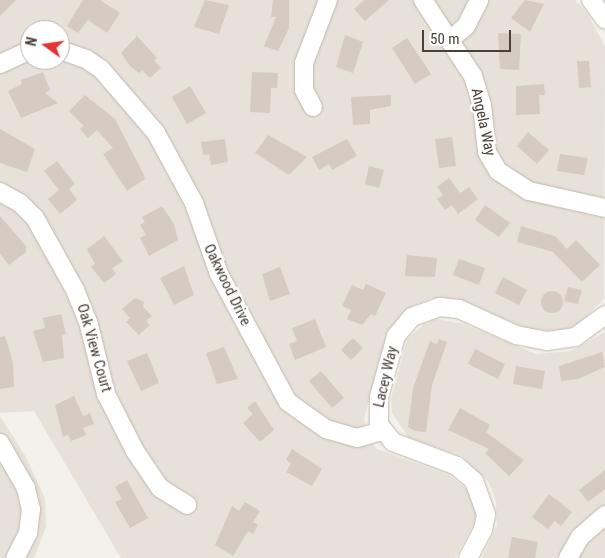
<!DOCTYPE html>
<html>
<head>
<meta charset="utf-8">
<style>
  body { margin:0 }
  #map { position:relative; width:605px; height:558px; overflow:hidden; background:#f4f0eb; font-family:"Roboto Condensed",sans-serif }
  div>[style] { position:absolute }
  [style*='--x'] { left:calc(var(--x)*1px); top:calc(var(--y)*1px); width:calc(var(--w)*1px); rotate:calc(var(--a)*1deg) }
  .residential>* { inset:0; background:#e7e1da }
  .building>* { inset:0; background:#d5cbc2 }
  .round { border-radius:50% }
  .roads { filter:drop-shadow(0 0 1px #bfb7ae) drop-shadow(0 0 1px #bfb7ae) }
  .minor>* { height:18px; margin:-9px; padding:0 9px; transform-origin:9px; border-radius:9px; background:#fff }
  span { translate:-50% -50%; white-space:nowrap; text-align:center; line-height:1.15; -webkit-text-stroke:5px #fff; paint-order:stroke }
  .street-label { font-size:15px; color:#48403a }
  .north { position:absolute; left:20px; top:20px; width:50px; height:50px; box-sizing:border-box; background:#fff; border:1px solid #b6b3b0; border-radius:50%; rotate:284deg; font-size:14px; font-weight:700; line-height:20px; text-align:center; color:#48403a }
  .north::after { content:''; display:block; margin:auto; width:18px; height:22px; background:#e53431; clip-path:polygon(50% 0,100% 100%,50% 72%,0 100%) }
  .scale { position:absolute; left:422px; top:30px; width:89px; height:22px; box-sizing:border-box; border:2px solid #48403a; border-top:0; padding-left:6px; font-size:15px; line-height:18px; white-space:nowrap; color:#48403a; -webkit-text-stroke:4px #fff; paint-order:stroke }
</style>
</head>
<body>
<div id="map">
  <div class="residential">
    <div style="clip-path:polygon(evenodd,0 0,575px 0,587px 13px,605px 46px,604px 299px,579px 323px,561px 331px,528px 329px,457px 298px,431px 298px,412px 306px,387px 331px,364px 419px,366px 435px,377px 449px,449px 475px,468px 490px,475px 508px,475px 522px,455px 558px,121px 558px,34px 411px,0 413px,0 0,30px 30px,60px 30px,60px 60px,30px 60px,30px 30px)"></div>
    <div style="clip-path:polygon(437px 319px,464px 324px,536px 354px,571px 351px,605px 332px,605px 558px,482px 558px,497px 526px,496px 501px,489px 483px,462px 456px,409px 438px,392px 413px,391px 399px,407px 340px,424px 324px)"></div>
    <div style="clip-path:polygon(0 416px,26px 457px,45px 498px,46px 527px,34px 558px,0 558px)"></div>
  </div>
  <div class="building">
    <div style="clip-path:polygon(0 0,16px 0,0 16px)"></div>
    <div style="clip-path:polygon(83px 0,100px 0,120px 13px,107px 33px,88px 20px,78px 33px,67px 26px)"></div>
    <div style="clip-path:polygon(205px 0,229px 5px,219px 34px,194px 27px)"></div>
    <div style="clip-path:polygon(273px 0,289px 0,289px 28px,278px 51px,264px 46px,276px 17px,271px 17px)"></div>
    <div style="clip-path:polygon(364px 0,389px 0,365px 21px,354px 9px)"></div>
    <div style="clip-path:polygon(525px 0,544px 4px,530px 32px,511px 18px)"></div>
    <div style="clip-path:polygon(498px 33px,521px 34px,519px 70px,500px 69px)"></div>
    <div style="clip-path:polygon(345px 35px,363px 42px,353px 73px,336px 67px)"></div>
    <div style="clip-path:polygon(137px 36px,157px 58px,154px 60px,161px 68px,150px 78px,142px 70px,139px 73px,130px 66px,121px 53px)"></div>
    <div style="clip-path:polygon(407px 38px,431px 74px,415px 84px,392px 48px)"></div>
    <div style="clip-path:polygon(577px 61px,589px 61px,591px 87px,579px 88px)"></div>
    <div style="clip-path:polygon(43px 72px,50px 90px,45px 93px,58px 103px,21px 118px,8px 91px,22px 84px,21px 80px)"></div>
    <div style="clip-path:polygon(252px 72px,278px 73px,277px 88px,271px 88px,270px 113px,250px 112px)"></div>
    <div style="clip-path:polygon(544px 84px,545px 95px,539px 95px,540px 114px,516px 115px,516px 86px)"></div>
    <div style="clip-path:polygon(190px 86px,206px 113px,187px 124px,172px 97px)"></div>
    <div style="clip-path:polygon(85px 95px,115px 119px,143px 173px,145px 179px,127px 191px,103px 154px,113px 148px,97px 130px,88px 138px,80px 129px,84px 126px,69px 111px)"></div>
    <div style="clip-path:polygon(391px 95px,391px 106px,370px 110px,370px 124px,353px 125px,351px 97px)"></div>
    <div style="clip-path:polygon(0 129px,35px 149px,27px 172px,0 163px)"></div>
    <div style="clip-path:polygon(528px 132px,549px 150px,537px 164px,517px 146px)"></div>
    <div style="clip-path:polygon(268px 135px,307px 157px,289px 175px,255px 153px)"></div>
    <div style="clip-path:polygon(452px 137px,456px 166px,439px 168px,435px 139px)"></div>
    <div style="clip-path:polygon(225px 139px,228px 162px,211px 165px,209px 154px,203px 155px,201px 142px)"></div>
    <div style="clip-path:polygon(347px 139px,357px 156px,332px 170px,329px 164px,319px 170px,312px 157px)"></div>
    <div style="clip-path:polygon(560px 154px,588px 158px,584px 175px,557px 171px)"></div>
    <div style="clip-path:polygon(57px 161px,75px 184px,69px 189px,77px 200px,60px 214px,48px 199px,59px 190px,44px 171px)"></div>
    <div style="clip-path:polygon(369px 166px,384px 170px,379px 188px,365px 184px)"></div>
    <div style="clip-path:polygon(449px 178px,460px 193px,469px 187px,478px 199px,458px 214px,452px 205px,445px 210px,437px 199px,443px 195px,437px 187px)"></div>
    <div style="clip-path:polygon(485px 205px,510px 223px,499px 237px,475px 220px)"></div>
    <div style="clip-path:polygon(162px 206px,174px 224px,178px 240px,149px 256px,140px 238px,146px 235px,140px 225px,145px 222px,142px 217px)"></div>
    <div style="clip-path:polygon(0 216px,26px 246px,26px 252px,9px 265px,0 254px)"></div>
    <div style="clip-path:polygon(521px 226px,555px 236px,567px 249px,576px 240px,600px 265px,582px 282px,553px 252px,517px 242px)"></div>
    <div style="clip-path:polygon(104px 236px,123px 261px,112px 268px,116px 274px,104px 283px,91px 267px,95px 264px,87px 249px)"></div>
    <div style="clip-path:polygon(407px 255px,437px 258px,435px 277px,405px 276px)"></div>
    <div style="clip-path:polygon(459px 259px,485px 268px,479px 285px,453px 275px)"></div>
    <div style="clip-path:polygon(184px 266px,194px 295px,174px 305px,160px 278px)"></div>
    <div style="clip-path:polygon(280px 267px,290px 294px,270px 301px,262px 274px)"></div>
    <div style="clip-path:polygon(503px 277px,527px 290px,519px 305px,495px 293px)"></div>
    <div style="clip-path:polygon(366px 284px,386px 293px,375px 316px,371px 314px,362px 325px,347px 319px,351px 310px,342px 306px,352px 285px,363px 290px)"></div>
    <div style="clip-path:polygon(568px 287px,582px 290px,578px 304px,564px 301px)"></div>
    <div class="round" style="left:541px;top:291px;width:22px;height:22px"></div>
    <div style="clip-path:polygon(135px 298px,144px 302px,143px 307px,152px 316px,146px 321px,150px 325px,139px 335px,126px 322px,130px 318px,122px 309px)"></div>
    <div style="clip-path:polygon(61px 314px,66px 334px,62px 335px,64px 358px,43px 362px,33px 331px,45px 328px,43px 318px)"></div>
    <div style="clip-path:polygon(315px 319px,326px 347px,295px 360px,289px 344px,297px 341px,292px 328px)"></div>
    <div style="clip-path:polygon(5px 336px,13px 362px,14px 387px,0 389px,0 337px)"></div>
    <div style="clip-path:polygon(353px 338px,363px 348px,351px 360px,341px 350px)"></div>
    <div style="clip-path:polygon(439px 339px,447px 342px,432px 385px,426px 432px,415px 431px,408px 427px,413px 388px,430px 341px,437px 344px)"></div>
    <div style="clip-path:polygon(224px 347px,238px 379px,217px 384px,206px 353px)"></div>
    <div style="clip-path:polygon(475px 349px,505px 364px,498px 379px,468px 364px)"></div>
    <div style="clip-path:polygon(602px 352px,605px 367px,578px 379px,561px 381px,559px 366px)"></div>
    <div style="clip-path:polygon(147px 353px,159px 383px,141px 391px,127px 361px)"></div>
    <div style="clip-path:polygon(516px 366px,545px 371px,542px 389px,513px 384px)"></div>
    <div style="clip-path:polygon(321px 371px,344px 398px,332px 408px,309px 381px)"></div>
    <div style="clip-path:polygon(74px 396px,83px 416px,90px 413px,94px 424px,83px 428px,86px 435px,71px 441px,68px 435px,63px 437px,55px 405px)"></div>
    <div style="clip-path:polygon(255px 401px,274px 430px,260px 442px,243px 423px,253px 414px,247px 408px)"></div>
    <div style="clip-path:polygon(460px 408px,490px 425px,486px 432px,524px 460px,509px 476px,485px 453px,489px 449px,448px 430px)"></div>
    <div style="clip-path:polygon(292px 449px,322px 469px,312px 486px,286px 472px,291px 463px,286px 460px)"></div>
    <div style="clip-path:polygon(605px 470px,605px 489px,588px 502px,579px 490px)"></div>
    <div style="clip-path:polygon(127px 480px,148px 518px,130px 528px,115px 502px,122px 499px,115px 487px)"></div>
    <div style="clip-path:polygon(549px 494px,572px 512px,561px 526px,555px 521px,548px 529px,532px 517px)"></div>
    <div style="clip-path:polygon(245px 502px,260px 511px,253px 522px,258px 525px,253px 534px,248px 531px,233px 556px,215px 545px,232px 506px,239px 511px)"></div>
    <div style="clip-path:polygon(512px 537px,538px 542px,535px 558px,508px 558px)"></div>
  </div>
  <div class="roads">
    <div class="minor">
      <div style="--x:423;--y:0;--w:91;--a:56.7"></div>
      <div style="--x:473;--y:76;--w:30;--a:73"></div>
      <div style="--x:482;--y:105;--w:47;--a:83.9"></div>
      <div style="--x:487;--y:152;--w:22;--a:60"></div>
      <div style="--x:498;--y:171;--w:37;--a:33"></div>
      <div style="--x:529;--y:191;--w:78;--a:12.6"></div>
      <div style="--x:591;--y:0;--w:24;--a:54"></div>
      <div style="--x:450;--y:40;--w:21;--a:-41"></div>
      <div style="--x:466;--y:26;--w:29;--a:-63"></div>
      <div style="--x:60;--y:50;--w:28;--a:19"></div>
      <div style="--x:86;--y:59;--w:18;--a:34"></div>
      <div style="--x:101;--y:69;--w:84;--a:49.3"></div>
      <div style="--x:156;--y:133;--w:80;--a:61.5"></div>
      <div style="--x:194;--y:203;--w:75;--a:70.6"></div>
      <div style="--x:219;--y:274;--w:145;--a:61.7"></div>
      <div style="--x:288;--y:402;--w:47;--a:35.4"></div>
      <div style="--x:326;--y:429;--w:32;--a:16"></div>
      <div style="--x:357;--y:438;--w:26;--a:-16"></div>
      <div style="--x:0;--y:64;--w:33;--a:-25"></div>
      <div style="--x:313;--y:107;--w:19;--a:-118"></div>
      <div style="--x:304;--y:90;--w:27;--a:-90"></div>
      <div style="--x:304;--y:63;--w:67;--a:-69.1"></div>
      <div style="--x:0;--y:192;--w:23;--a:29"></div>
      <div style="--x:20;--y:203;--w:21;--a:45"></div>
      <div style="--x:35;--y:218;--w:82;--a:60.9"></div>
      <div style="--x:75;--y:290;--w:38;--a:68"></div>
      <div style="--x:89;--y:325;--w:71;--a:76.2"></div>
      <div style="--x:106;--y:394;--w:64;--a:63"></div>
      <div style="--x:135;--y:451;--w:45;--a:56"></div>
      <div style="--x:160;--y:488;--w:32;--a:32"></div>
      <div style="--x:0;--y:443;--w:52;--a:60"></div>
      <div style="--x:26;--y:488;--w:22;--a:77"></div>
      <div style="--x:31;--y:509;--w:24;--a:97"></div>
      <div style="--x:28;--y:533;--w:28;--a:117"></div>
      <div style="--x:468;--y:558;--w:32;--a:-62"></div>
      <div style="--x:483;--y:530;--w:16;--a:-79"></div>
      <div style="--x:486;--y:514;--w:35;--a:-110"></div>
      <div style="--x:474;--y:481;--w:23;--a:-139"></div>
      <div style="--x:457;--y:466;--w:68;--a:-159.4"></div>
      <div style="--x:393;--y:442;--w:22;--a:-129"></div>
      <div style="--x:379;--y:425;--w:28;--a:-90"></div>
      <div style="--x:379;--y:397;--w:63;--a:-74.4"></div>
      <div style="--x:396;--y:336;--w:25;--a:-50"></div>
      <div style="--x:412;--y:317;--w:30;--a:-20"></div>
      <div style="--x:440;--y:307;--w:19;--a:6"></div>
      <div style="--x:459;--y:309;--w:63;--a:24.5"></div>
      <div style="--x:516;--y:335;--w:32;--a:11"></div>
      <div style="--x:547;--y:341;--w:28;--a:-8"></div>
      <div style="--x:575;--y:337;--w:37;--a:-36"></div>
      <div style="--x:568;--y:558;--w:24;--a:-60"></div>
      <div style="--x:580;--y:537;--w:33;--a:-41"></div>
    </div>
  </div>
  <div class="street-label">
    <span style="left:483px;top:122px;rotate:78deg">Angela Way</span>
    <span style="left:227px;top:285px;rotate:64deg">Oakwood Drive</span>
    <span style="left:94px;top:348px;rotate:74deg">Oak View Court</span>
    <span style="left:386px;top:377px;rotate:-77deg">Lacey Way</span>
  </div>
  <div class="north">N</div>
  <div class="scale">50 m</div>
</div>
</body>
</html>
